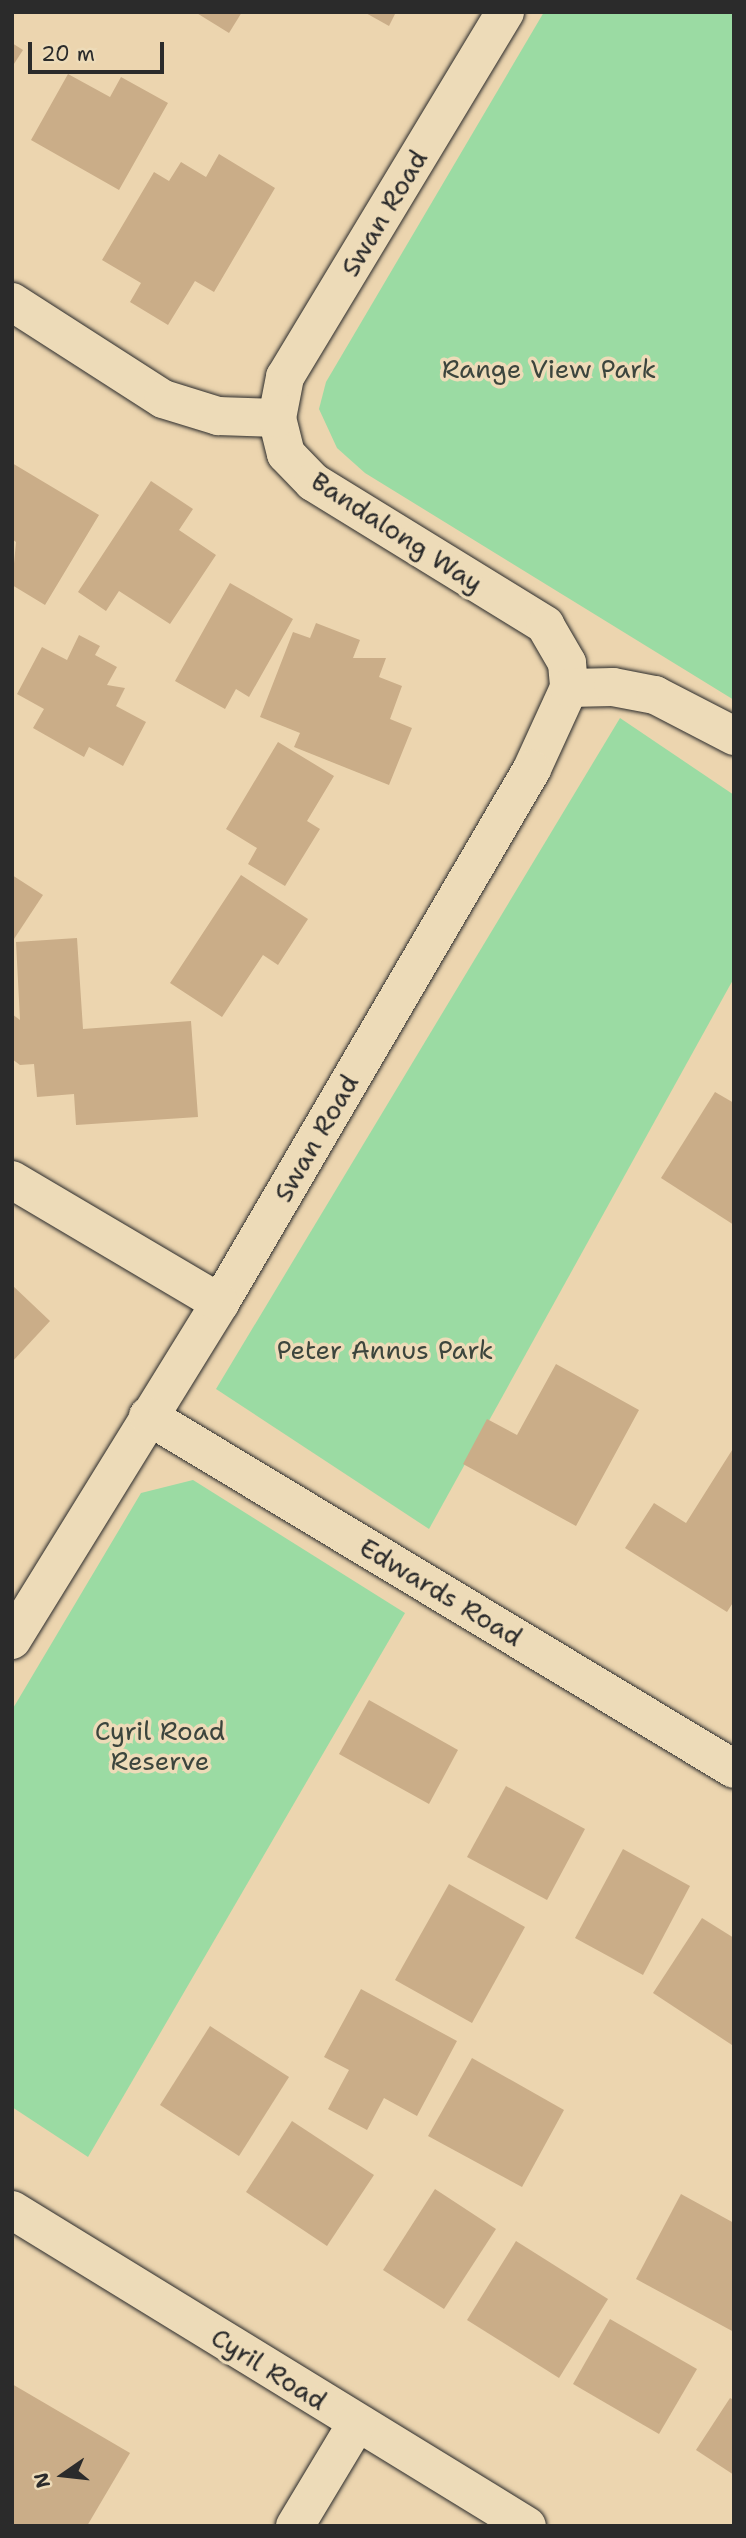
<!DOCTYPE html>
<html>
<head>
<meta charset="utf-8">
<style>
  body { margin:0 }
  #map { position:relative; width:746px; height:2538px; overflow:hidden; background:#ecd5af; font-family:"Shantell Sans",sans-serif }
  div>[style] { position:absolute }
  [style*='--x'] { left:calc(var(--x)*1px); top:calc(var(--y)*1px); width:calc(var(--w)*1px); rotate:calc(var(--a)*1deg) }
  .green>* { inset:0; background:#9bdba3 }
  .building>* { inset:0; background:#caad88 }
  .roads { filter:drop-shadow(0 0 2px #2b2b2b) drop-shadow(0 0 2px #2b2b2b) }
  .minor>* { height:38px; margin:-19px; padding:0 19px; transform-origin:19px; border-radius:19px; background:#eddbb8 }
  span { translate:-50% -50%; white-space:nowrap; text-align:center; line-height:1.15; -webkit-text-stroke:7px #eddbb8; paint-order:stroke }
  .street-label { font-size:26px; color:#2b2b2b }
  .park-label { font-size:26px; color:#3c453d }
  .frame { position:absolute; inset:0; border:14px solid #2b2b2b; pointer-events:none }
  .north { position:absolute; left:28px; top:2440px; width:70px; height:70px; -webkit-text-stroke:5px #eddbb8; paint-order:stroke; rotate:256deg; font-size:19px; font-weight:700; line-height:28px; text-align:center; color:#2b2b2b }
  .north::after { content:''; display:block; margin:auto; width:24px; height:32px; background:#2b2b2b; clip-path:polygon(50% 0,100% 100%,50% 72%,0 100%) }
  .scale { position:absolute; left:28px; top:42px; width:136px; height:32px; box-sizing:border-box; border:4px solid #2b2b2b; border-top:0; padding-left:9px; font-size:21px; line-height:24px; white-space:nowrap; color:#2b2b2b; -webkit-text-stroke:5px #eddbb8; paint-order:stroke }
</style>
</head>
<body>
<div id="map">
  <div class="green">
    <div style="clip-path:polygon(544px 12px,734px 12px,734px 700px,365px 473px,337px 448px,319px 409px,326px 382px)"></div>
    <div style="clip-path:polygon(620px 718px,734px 795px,734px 978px,429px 1529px,216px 1389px)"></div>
    <div style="clip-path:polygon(193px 1480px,405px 1613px,88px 2157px,12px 2107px,12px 1710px,141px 1493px)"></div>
  </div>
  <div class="building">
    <div style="clip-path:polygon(195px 12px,242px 12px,229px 33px)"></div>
    <div style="clip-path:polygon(364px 12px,396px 12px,389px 26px)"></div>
    <div style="clip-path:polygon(12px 43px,23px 50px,12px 67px)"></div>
    <div style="clip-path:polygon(68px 74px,110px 97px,121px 77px,168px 103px,119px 190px,31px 140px)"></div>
    <div style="clip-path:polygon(219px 154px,275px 188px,214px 292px,195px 281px,168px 325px,130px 302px,141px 283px,102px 260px,154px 172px,169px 181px,181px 162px,206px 177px)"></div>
    <div style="clip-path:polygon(12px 463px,99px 515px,45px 605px,12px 585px,16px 542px,12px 539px)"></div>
    <div style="clip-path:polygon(151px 481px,193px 509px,179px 530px,216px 555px,170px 624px,119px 591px,106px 611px,78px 592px)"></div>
    <div style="clip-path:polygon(230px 583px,293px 619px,249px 697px,236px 689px,225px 709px,175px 681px)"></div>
    <div style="clip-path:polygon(316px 623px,360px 640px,353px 658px,386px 658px,379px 677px,402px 686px,390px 719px,412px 728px,389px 785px,294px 747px,300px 733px,260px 717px,293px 632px,310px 638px)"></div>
    <div style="clip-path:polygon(79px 635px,100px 646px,95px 655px,117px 667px,107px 685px,125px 688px,116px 706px,146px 722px,123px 766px,89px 747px,84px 757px,33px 728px,44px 709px,17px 694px,42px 647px,67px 660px)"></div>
    <div style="clip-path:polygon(278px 742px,334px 776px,307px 821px,320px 829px,285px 886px,248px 864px,257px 848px,226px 829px)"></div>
    <div style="clip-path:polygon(12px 875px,43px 895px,12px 942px)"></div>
    <div style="clip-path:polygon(241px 875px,308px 919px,278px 965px,263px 955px,222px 1017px,170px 983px)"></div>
    <div style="clip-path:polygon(77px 938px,83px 1029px,191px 1021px,198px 1117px,76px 1125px,74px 1094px,37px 1097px,34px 1064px,20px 1065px,12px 1059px,12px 1014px,20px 1020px,16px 942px)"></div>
    <div style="clip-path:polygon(715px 1092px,734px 1103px,734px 1225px,661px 1178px)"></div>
    <div style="clip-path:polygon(12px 1285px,50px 1321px,12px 1362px)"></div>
    <div style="clip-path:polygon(556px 1364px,639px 1410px,576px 1526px,463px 1464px,487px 1419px,517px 1435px)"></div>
    <div style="clip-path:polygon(734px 1447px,734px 1601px,727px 1612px,625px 1548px,654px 1503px,686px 1523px)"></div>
    <div style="clip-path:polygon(369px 1700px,458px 1750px,429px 1804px,339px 1754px)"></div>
    <div style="clip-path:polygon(506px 1786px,585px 1829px,547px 1900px,467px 1857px)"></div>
    <div style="clip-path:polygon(623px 1849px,690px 1886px,643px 1975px,575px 1938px)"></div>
    <div style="clip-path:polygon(449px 1884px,525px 1927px,472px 2023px,395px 1980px)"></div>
    <div style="clip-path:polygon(702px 1918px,734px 1938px,732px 2045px,653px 1993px)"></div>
    <div style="clip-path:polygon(361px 1989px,457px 2041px,417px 2116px,384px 2098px,367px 2130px,328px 2109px,349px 2070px,324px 2057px)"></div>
    <div style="clip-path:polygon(210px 2026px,289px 2077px,239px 2156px,160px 2105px)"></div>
    <div style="clip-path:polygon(472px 2058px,564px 2110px,522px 2187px,428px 2136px)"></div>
    <div style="clip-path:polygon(292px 2121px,374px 2175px,327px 2246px,246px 2192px)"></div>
    <div style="clip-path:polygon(435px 2189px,496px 2229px,444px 2309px,383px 2270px)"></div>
    <div style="clip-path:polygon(681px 2194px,734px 2223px,734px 2332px,636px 2279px)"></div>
    <div style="clip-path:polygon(516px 2241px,608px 2299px,559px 2378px,467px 2320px)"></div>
    <div style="clip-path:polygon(610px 2319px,697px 2369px,659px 2434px,573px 2384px)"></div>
    <div style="clip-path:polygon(12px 2384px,130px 2453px,87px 2526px,12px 2526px)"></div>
    <div style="clip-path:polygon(730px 2398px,734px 2400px,734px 2475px,696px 2450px)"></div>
  </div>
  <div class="roads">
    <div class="minor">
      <div style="--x:12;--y:302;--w:179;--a:32.7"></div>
      <div style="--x:163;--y:399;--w:58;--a:17.2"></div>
      <div style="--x:218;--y:416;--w:59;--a:1.9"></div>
      <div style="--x:277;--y:418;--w:37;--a:76"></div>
      <div style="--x:286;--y:454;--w:39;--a:46"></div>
      <div style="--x:313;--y:482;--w:273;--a:31.6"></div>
      <div style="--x:545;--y:625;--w:44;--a:59.9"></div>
      <div style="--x:567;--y:663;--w:25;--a:85"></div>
      <div style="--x:569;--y:688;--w:89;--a:114.6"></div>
      <div style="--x:532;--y:769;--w:618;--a:120.3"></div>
      <div style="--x:220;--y:1303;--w:396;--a:121.7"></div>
      <div style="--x:277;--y:418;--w:42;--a:-79"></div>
      <div style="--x:285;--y:377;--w:426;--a:-58.9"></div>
      <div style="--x:569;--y:688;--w:44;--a:-1.3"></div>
      <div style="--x:613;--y:687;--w:43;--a:10.8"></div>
      <div style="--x:655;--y:695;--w:89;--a:27.4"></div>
      <div style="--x:12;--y:1180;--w:242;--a:30.6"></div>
      <div style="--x:148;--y:1416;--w:684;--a:31.06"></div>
      <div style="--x:12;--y:2210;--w:604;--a:31.53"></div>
      <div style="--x:295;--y:2526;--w:120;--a:-59"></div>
    </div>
  </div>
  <div class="street-label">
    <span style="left:384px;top:213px;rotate:-59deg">Swan Road</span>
    <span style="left:397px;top:532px;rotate:33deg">Bandalong Way</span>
    <span style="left:316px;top:1138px;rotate:-60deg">Swan Road</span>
    <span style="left:441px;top:1592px;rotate:31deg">Edwards Road</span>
    <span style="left:269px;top:2369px;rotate:32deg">Cyril Road</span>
  </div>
  <div class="park-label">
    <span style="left:549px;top:369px">Range View Park</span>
    <span style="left:385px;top:1350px">Peter Annus Park</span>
    <span style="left:160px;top:1746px">Cyril Road<br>Reserve</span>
  </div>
  <div class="frame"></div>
  <div class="north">N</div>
  <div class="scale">20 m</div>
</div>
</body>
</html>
